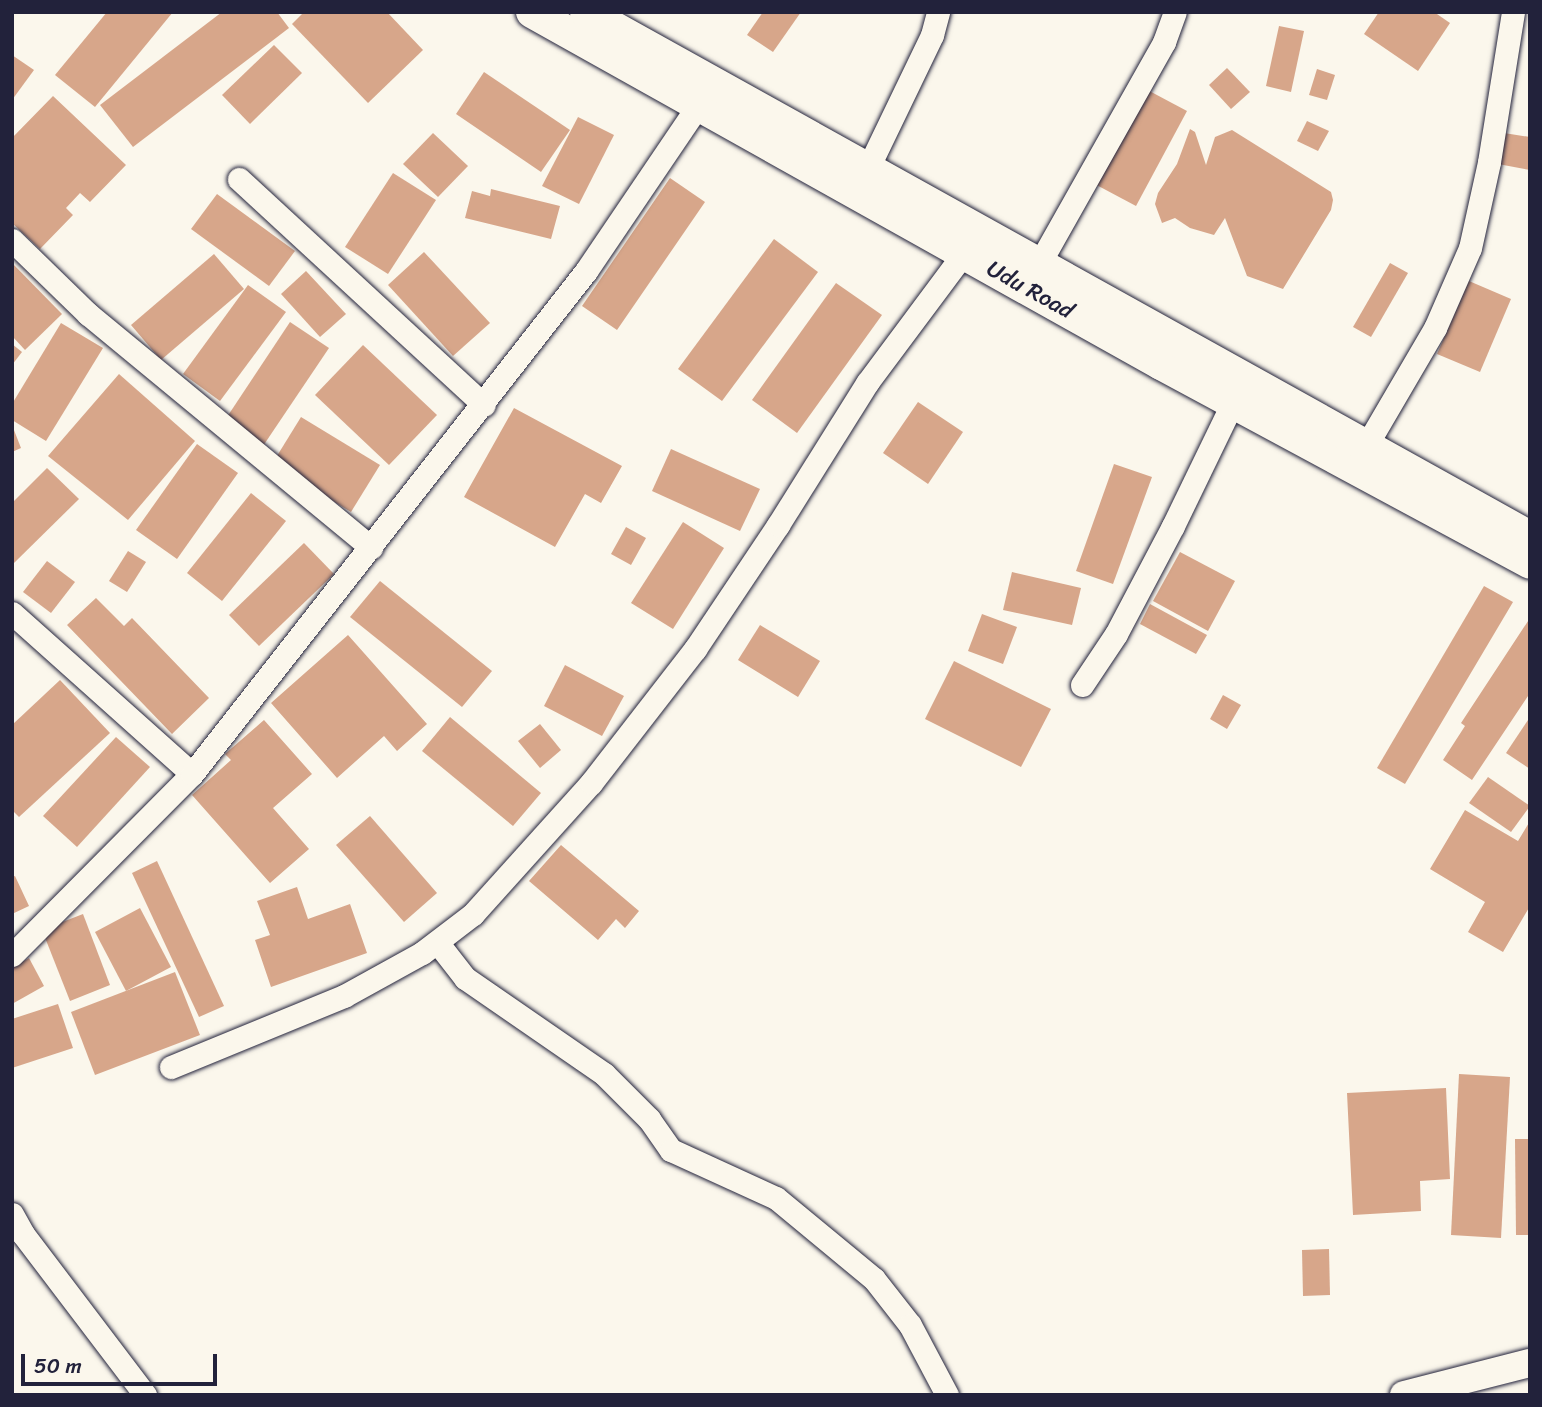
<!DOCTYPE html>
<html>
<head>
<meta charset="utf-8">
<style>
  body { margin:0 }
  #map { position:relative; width:1542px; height:1407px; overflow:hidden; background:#fbf7ec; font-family:Sriracha,sans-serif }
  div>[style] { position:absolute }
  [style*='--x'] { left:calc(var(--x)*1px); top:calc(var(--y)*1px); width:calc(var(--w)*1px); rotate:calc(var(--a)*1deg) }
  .building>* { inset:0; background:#d7a68a }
  .roads { filter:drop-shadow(0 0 2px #22223b) drop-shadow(0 0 2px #22223b) }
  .minor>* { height:23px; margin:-11.5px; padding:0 11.5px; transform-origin:11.5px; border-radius:11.5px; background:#fbf7ec }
  .tertiary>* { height:28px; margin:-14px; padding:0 14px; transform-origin:14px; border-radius:14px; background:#fbf7ec }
  .secondary>* { height:32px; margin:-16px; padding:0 16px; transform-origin:16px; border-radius:16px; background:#fbf7ec }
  span { translate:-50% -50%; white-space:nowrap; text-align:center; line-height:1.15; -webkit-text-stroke:5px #fbf7ec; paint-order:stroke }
  .street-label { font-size:23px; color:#22223b }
  .frame { position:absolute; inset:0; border:14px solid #22223b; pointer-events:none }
  .scale { position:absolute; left:21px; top:1354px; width:196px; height:32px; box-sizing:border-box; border:4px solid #22223b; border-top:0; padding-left:9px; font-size:21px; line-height:24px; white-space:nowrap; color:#22223b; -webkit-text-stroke:5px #fbf7ec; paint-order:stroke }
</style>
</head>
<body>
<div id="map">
  <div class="building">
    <div style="clip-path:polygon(107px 12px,173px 12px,95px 107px,55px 75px)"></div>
    <div style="clip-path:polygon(222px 12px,277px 12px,289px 28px,133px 147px,100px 105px)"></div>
    <div style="clip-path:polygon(304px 12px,387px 12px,423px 50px,368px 103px,292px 24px)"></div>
    <div style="clip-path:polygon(763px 12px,801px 12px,773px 52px,747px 35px)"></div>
    <div style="clip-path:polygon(1379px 12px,1434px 12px,1450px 23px,1418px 71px,1364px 34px)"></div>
    <div style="clip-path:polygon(1279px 26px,1304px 31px,1291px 92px,1266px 86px)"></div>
    <div style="clip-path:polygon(274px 45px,302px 73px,250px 124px,222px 95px)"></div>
    <div style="clip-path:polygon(12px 55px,34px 70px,12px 100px)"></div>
    <div style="clip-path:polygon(1227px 68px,1250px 92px,1231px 109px,1209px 85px)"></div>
    <div style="clip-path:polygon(1317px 69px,1335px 75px,1327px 100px,1309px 95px)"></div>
    <div style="clip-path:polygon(484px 72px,570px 130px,541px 172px,456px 114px)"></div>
    <div style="clip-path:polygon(1140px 86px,1187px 111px,1136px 206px,1089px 181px)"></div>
    <div style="clip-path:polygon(53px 96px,126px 165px,90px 202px,80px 193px,66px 208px,73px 215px,40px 249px,12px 223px,12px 138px)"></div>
    <div style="clip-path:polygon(578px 117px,614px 135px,579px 204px,542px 186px)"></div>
    <div style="clip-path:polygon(1307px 121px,1329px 131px,1318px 151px,1297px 141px)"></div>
    <div style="clip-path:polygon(1190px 129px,1195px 132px,1206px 165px,1215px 137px,1232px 130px,1331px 192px,1333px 200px,1331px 210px,1283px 289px,1247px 276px,1225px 218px,1214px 235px,1190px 228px,1175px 218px,1162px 223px,1155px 204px,1158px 193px,1177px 164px)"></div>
    <div style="clip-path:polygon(433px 133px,468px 166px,438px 197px,403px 164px)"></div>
    <div style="clip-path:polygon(1504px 133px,1530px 137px,1530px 170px,1498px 164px)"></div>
    <div style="clip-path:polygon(393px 173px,436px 200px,388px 274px,345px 247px)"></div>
    <div style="clip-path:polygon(670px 178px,705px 202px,617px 330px,582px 306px)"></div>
    <div style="clip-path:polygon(491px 189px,560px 206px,551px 239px,465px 218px,472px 191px,490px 196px)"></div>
    <div style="clip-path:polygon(217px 194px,295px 251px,269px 286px,191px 229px)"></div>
    <div style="clip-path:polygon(774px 239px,818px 272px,722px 401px,678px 369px)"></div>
    <div style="clip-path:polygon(424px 252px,490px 323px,453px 356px,388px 285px)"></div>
    <div style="clip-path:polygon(214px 254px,244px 289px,161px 360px,131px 325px)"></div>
    <div style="clip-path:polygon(12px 263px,62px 314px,25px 350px,12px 336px)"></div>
    <div style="clip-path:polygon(1390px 263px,1408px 273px,1371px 337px,1353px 327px)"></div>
    <div style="clip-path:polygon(306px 271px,346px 314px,320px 337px,281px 294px)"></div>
    <div style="clip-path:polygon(1469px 281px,1511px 299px,1480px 372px,1437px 354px)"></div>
    <div style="clip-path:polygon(836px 283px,882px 315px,797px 433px,752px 400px)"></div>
    <div style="clip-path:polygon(248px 285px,286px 312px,220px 401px,183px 374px)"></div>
    <div style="clip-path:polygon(290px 322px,329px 348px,261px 449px,223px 423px)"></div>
    <div style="clip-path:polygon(61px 323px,103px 348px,46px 441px,12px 420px,12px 404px)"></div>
    <div style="clip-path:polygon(12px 344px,22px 352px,12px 365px)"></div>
    <div style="clip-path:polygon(363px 345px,437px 415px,389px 465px,315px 395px)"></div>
    <div style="clip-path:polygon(119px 374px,195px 441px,128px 520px,48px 456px)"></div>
    <div style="clip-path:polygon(918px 402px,963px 432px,928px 484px,883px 453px)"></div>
    <div style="clip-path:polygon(514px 408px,622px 466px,601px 503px,585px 494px,555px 547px,464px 497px)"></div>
    <div style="clip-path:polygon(301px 417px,380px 465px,351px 512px,272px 464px)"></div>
    <div style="clip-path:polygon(12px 425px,21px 448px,12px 452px)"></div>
    <div style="clip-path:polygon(197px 444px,238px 473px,177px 559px,136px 530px)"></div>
    <div style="clip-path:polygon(671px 449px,760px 489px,740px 531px,652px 491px)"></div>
    <div style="clip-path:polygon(1114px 464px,1152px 477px,1113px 584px,1076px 571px)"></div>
    <div style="clip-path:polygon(47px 468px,79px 499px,12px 565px,12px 503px)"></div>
    <div style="clip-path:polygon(251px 493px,286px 521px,222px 601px,187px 573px)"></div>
    <div style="clip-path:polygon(683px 522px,724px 548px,673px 629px,631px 603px)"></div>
    <div style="clip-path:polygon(626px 527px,646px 538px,631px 565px,611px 554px)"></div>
    <div style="clip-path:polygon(304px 543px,334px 574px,259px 646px,229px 615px)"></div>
    <div style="clip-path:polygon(128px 551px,146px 562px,127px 592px,109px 581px)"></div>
    <div style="clip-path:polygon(1180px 552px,1235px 581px,1208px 631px,1153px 601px)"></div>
    <div style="clip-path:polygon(47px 561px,75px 582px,51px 613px,23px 592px)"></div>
    <div style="clip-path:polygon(1012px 572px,1081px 588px,1072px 625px,1003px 610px)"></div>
    <div style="clip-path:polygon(380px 581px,492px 671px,462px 707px,350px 617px)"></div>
    <div style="clip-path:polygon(1484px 586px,1513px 602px,1405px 784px,1377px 768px)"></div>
    <div style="clip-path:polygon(96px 598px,124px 626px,132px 618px,209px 698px,172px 734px,67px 625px)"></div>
    <div style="clip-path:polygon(1150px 604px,1207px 635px,1196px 654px,1140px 624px)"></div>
    <div style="clip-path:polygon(982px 614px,1017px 627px,1003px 664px,968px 651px)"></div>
    <div style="clip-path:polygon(1530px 618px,1530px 693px,1472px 780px,1443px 760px,1465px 726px,1461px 723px)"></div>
    <div style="clip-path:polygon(760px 625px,820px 661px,798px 697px,738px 660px)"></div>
    <div style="clip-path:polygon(348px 635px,427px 724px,397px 751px,384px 736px,337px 778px,271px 703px)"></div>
    <div style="clip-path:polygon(954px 661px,1051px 709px,1021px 767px,925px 719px)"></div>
    <div style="clip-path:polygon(565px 665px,624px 696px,602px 736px,544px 706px)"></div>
    <div style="clip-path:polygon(60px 680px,110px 733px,19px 817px,12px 810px,12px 725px)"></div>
    <div style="clip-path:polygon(1223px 695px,1241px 705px,1227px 729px,1210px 719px)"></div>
    <div style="clip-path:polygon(450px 717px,541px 793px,513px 826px,422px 751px)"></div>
    <div style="clip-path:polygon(1530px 717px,1530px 769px,1506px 753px)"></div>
    <div style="clip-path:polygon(264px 720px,312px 774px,273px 808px,309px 849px,270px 883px,192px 795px,231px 760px,225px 754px)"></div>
    <div style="clip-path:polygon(540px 724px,561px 750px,540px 768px,518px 741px)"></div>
    <div style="clip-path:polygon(116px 737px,150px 767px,77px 847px,43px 816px)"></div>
    <div style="clip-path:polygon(1488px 777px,1530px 806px,1511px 832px,1469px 803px)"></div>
    <div style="clip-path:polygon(1465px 810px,1518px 841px,1530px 821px,1530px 906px,1503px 952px,1468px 932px,1485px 902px,1430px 869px)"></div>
    <div style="clip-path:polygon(370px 816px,437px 893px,404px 922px,336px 845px)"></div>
    <div style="clip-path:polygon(561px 845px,639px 911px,625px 928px,616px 919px,598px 940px,529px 881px)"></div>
    <div style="clip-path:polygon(157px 861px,224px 1006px,199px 1017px,132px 873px)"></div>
    <div style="clip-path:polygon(15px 876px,29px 906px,12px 914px,12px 877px)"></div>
    <div style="clip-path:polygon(297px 887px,308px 919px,350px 904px,367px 953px,271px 987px,255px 940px,270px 935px,257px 901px)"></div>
    <div style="clip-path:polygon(140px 908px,171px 967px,126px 991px,95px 932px)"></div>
    <div style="clip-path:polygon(83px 914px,110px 985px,70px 1001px,42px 930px)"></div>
    <div style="clip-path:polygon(29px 958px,44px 986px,12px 1004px,12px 968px)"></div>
    <div style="clip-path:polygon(175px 972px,200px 1035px,95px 1075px,71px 1012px)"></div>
    <div style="clip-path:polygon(58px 1004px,73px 1048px,12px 1068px,12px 1019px)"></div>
    <div style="clip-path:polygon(1459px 1074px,1510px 1077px,1501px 1238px,1451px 1235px)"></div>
    <div style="clip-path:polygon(1446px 1088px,1450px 1179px,1420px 1181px,1421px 1211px,1353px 1215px,1347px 1093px)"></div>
    <div style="clip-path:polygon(1515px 1139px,1530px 1139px,1530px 1235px,1516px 1235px)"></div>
    <div style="clip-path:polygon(1329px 1249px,1330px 1295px,1303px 1296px,1302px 1250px)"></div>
  </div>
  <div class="roads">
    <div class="minor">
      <div style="--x:868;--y:168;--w:148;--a:-64.3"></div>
      <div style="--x:932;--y:35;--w:24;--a:-75"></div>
      <div style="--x:239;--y:179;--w:333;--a:42.7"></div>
      <div style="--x:12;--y:240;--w:106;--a:44.2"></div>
      <div style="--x:88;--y:314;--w:367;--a:39.5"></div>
      <div style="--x:1039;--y:264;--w:255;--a:-60.6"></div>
      <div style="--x:1164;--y:42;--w:32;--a:-70"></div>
      <div style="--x:1366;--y:446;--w:137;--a:-59.7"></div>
      <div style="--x:1435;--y:328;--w:87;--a:-66.4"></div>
      <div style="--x:1470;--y:248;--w:88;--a:-77.5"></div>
      <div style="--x:1489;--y:162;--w:152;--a:-80.9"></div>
      <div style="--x:12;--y:613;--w:241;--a:41.8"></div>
      <div style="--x:1082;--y:685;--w:61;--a:-56.3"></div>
      <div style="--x:1116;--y:634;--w:122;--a:-62.2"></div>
      <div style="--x:1173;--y:526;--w:138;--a:-64.2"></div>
      <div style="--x:437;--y:942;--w:46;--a:52.1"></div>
      <div style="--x:465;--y:978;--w:169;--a:34.6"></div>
      <div style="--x:604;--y:1074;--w:64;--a:45"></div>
      <div style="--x:649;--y:1119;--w:38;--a:55"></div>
      <div style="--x:671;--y:1150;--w:115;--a:24.6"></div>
      <div style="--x:776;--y:1198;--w:127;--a:39.6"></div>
      <div style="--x:874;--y:1279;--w:58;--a:52"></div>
      <div style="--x:910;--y:1325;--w:79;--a:62.1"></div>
      <div style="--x:12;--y:955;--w:255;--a:-45.2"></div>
      <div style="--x:192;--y:774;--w:639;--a:-51.93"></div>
      <div style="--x:586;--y:271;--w:198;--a:-55.9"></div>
      <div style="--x:171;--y:1067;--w:187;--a:-22.3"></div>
      <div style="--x:344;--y:996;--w:89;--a:-28.9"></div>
      <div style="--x:422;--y:953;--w:64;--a:-37.4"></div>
      <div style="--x:473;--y:914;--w:176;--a:-48"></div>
      <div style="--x:591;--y:783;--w:170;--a:-52.2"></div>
      <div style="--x:695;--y:649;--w:149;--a:-56.2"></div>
      <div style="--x:778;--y:525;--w:168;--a:-57.9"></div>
      <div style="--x:867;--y:383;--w:162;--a:-53.3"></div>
      <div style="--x:12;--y:1214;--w:23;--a:61"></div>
      <div style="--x:23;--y:1234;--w:202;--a:52.8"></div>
    </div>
    <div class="tertiary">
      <div style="--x:1404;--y:1395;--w:130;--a:-14.3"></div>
    </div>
    <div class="secondary">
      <div style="--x:532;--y:12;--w:721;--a:29.23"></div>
      <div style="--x:1161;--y:364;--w:419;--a:28.3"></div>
      <div style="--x:586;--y:12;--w:1080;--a:29.08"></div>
    </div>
  </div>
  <div class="street-label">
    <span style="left:1030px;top:290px;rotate:29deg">Udu Road</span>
  </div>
  <div class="frame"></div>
  <div class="scale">50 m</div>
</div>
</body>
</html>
